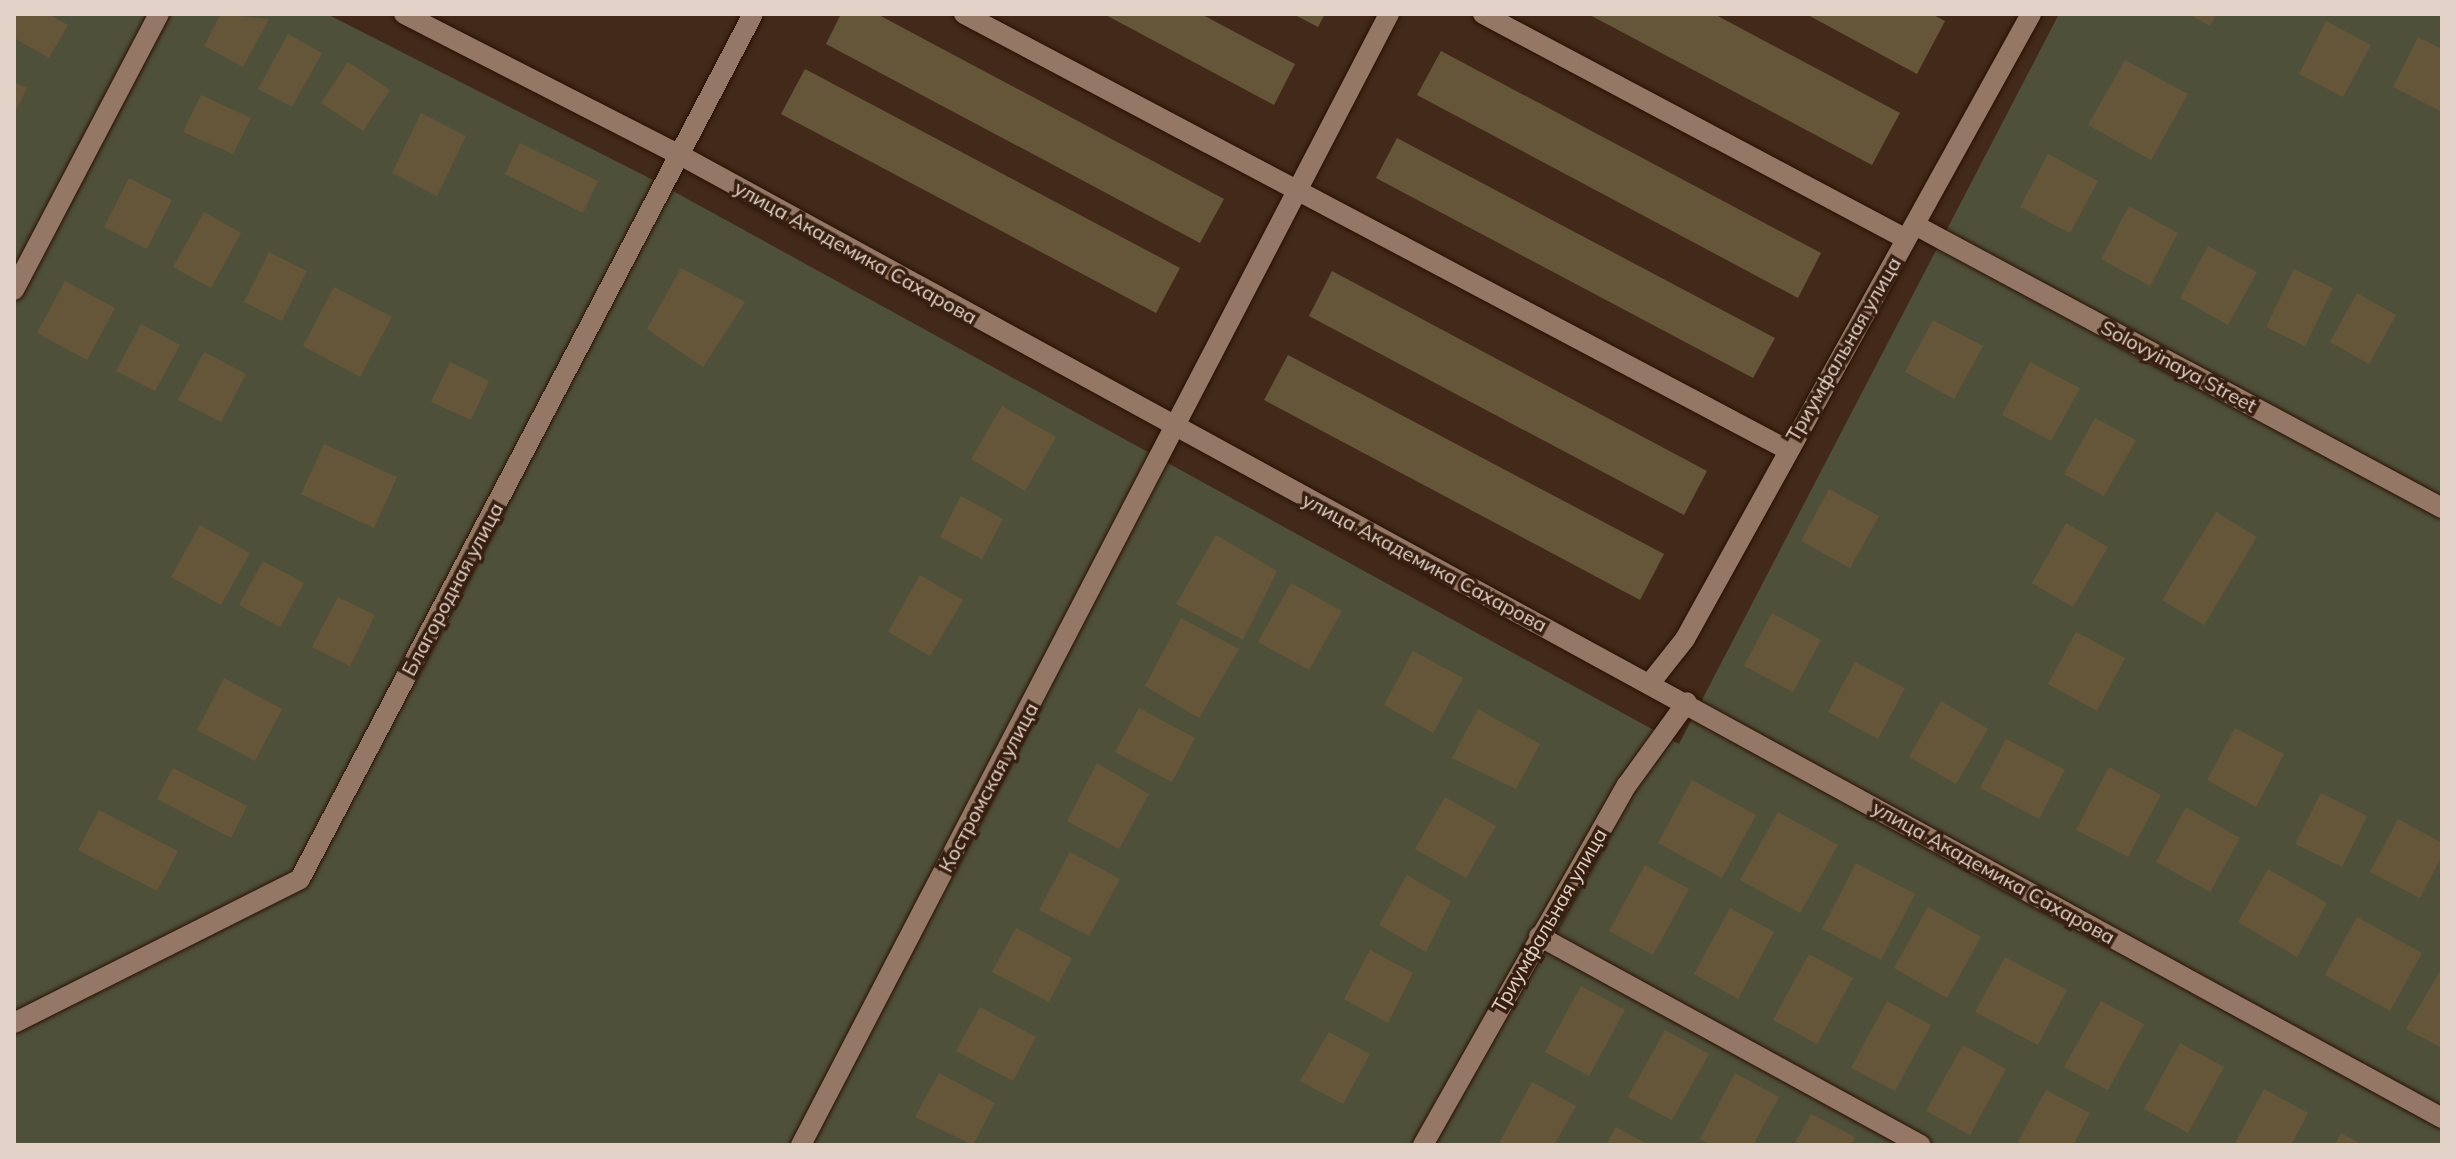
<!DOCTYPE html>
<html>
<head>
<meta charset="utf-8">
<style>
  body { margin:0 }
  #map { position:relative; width:2456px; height:1159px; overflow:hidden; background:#422919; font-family:Mulish,sans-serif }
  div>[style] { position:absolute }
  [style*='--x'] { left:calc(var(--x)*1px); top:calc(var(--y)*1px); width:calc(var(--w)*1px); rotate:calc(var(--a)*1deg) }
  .green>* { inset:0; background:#4f503a }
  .building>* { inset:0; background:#65563a }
  .roads { filter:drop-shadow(0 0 2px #281103) drop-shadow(0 0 2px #281103) }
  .service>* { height:20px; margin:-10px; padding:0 10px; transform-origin:10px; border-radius:10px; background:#957766 }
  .minor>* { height:20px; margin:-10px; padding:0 10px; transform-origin:10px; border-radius:10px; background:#957766 }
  span { translate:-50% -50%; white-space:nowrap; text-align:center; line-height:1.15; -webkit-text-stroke:7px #371f10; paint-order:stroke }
  .street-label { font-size:20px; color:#e3d2c8 }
  .frame { position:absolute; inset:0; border:16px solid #e3d2c8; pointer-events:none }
</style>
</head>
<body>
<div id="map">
  <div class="green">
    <div style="clip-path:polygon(14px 14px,327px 14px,651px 179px,1679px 744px,2059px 14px,2442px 14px,2442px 1145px,14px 1145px)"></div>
  </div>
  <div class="building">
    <div style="clip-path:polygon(14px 14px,48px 14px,68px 25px,49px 58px,14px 38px)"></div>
    <div style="clip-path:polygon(221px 14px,269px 19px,243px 67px,204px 46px)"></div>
    <div style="clip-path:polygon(841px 14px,877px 14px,1224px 199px,1200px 243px,826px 44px)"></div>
    <div style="clip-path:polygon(1104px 14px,1201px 14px,1295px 64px,1274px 105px)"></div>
    <div style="clip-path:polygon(1293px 14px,1325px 14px,1318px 27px)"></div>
    <div style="clip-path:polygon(1588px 14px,1714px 14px,1900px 113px,1872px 165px)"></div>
    <div style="clip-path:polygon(1806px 14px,1932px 14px,1945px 21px,1917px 74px)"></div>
    <div style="clip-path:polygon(2188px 14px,2216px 14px,2210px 26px)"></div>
    <div style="clip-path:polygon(2326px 21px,2371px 45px,2343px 97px,2299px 74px)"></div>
    <div style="clip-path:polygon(288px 34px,322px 53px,292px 107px,258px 89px)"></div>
    <div style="clip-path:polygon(2418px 37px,2442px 49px,2442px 112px,2393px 87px)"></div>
    <div style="clip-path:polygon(1441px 51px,1821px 253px,1798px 298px,1417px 95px)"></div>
    <div style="clip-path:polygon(2125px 60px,2188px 94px,2151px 160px,2088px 125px)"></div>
    <div style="clip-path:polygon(348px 62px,390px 90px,363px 131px,321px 103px)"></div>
    <div style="clip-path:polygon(805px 69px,1180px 268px,1156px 313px,781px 114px)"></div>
    <div style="clip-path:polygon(14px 82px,27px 88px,14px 114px)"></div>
    <div style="clip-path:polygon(201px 95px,251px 118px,233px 154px,183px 132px)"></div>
    <div style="clip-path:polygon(421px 113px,466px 136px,437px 196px,392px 173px)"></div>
    <div style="clip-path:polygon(1397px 138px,1775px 338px,1753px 378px,1376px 178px)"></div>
    <div style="clip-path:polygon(520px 143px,598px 181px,583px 213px,505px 174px)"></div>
    <div style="clip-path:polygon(2048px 154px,2098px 181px,2070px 233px,2020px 207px)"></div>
    <div style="clip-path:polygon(129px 178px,172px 200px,147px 249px,104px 227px)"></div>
    <div style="clip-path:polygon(2129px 206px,2178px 233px,2150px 286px,2101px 259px)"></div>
    <div style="clip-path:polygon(204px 212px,241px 233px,211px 288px,173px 267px)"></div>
    <div style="clip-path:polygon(2208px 246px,2257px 272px,2228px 325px,2180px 298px)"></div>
    <div style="clip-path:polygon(269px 252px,307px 271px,282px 321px,244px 302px)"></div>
    <div style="clip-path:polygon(681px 268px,745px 302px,703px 367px,647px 329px)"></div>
    <div style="clip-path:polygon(2294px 269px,2333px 288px,2305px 346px,2266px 327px)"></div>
    <div style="clip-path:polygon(1332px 271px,1707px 471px,1684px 515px,1309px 316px)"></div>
    <div style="clip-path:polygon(65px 281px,115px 308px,87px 360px,37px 333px)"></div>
    <div style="clip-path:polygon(334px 287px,392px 317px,360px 377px,303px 346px)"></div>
    <div style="clip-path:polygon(2357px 293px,2396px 315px,2369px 364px,2330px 342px)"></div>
    <div style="clip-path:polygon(1933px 320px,1983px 346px,1954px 399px,1905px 372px)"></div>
    <div style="clip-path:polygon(141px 324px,180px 345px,155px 391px,116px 371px)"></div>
    <div style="clip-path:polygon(204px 352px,246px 374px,221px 422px,178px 400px)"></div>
    <div style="clip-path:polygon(1288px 355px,1664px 554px,1640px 600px,1264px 400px)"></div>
    <div style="clip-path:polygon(450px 362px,489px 381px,471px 420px,431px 402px)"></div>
    <div style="clip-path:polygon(2030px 362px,2080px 388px,2051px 441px,2002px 415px)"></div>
    <div style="clip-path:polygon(1002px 406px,1056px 437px,1025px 491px,971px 459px)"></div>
    <div style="clip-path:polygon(2095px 418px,2136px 440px,2104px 496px,2064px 474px)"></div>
    <div style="clip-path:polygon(324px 444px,397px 477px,374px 528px,301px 494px)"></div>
    <div style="clip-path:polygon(1829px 489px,1879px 516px,1850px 568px,1801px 541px)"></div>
    <div style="clip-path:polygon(961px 496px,1003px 519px,982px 559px,940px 537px)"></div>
    <div style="clip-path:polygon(2216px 512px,2257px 537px,2204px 625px,2162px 600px)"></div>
    <div style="clip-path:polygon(2066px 523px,2108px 547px,2073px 607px,2032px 583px)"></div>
    <div style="clip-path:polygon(200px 525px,250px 553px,221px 605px,171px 577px)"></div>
    <div style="clip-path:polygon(1216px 535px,1277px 571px,1243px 640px,1176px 604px)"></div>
    <div style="clip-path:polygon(263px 561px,304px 583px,280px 627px,239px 605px)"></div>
    <div style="clip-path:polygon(920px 575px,963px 600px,930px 656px,888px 632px)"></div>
    <div style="clip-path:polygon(1291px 583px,1342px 611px,1309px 670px,1258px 642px)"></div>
    <div style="clip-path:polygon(338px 597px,375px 615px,350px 666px,312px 647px)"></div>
    <div style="clip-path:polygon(1772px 613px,1821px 640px,1793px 692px,1744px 666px)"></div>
    <div style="clip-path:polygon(1181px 618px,1239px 649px,1199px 718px,1145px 686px)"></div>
    <div style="clip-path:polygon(2076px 632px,2125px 658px,2097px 711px,2048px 684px)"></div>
    <div style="clip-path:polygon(1413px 651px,1463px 678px,1433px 733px,1384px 705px)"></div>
    <div style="clip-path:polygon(1855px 662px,1905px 688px,1878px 739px,1828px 712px)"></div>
    <div style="clip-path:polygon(224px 678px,282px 709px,255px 761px,197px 730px)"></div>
    <div style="clip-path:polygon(1941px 701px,1988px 729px,1956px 784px,1909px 757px)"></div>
    <div style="clip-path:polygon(1139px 708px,1195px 738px,1172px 782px,1115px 752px)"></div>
    <div style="clip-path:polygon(1478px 709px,1540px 744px,1516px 789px,1452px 758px)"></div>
    <div style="clip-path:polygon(2235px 728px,2284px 754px,2256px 807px,2207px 780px)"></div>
    <div style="clip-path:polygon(2006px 739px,2065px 770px,2039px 819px,1980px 788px)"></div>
    <div style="clip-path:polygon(1097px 763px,1149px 794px,1119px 849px,1067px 821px)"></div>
    <div style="clip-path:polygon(2109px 767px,2161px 795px,2128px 857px,2076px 830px)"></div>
    <div style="clip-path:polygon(173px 768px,247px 806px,231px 838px,157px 799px)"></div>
    <div style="clip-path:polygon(1692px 780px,1756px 815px,1722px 878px,1658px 843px)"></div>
    <div style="clip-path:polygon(2321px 793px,2367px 816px,2342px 867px,2295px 844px)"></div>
    <div style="clip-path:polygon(1445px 797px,1496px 826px,1466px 878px,1415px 849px)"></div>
    <div style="clip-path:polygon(2186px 807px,2240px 838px,2210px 892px,2156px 862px)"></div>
    <div style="clip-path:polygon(99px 810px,178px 851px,157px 891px,78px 850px)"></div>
    <div style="clip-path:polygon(1778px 812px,1838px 845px,1800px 913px,1740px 880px)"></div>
    <div style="clip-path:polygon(2398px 819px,2442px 843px,2442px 856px,2420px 898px,2370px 872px)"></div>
    <div style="clip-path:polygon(1070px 852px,1120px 879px,1089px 936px,1039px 910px)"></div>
    <div style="clip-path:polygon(1856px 863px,1915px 894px,1881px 960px,1822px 929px)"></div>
    <div style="clip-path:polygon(1645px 865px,1689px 889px,1653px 955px,1609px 931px)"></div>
    <div style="clip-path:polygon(2268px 869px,2327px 903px,2297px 957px,2238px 922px)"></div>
    <div style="clip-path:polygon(1407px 875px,1451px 901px,1426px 952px,1379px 925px)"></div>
    <div style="clip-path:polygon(1928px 907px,1981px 937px,1947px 998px,1894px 968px)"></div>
    <div style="clip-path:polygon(1730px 908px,1774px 932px,1738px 999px,1694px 974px)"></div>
    <div style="clip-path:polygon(2357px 917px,2422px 953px,2390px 1011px,2325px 975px)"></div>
    <div style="clip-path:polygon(1016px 928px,1072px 958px,1049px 1002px,992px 972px)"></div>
    <div style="clip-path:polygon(1370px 950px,1413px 973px,1388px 1023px,1344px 999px)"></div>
    <div style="clip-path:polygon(1809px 954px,1853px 978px,1817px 1044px,1773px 1020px)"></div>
    <div style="clip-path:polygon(2005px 957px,2067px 990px,2038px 1045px,1975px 1012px)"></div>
    <div style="clip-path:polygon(2442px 968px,2442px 1048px,2406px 1029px)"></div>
    <div style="clip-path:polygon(1581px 986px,1625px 1010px,1589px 1076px,1545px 1052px)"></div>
    <div style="clip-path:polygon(1887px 1001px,1931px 1025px,1895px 1091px,1851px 1068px)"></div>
    <div style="clip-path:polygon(2101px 1001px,2144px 1024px,2108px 1090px,2064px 1067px)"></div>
    <div style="clip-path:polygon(980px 1007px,1036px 1037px,1013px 1081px,956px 1051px)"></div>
    <div style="clip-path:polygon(1665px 1030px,1709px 1054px,1672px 1120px,1628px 1097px)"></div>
    <div style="clip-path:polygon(1329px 1032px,1370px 1054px,1343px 1104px,1300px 1081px)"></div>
    <div style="clip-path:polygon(2180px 1043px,2224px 1067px,2188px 1133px,2144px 1109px)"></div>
    <div style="clip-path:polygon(1963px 1045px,2006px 1069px,1970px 1135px,1926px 1111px)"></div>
    <div style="clip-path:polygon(939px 1073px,995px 1103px,973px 1145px,915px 1117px)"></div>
    <div style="clip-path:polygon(1735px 1073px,1779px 1097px,1753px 1145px,1710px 1145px,1700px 1139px)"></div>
    <div style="clip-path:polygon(1532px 1082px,1576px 1106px,1554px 1145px,1498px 1145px)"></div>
    <div style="clip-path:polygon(2264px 1089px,2308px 1113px,2291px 1145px,2234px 1145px)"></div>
    <div style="clip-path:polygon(2046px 1090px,2090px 1113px,2073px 1145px,2016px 1145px)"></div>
    <div style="clip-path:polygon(1811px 1114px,1855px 1137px,1851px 1145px,1794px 1145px)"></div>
    <div style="clip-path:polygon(1616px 1127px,1649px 1145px,1606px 1145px)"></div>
    <div style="clip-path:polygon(2341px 1133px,2363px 1145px,2335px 1145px)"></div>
  </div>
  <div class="roads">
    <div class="service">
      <div style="--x:964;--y:14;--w:930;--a:27.89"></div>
      <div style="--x:1483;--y:14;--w:479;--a:28"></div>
      <div style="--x:1539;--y:936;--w:435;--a:28.7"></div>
    </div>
    <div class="minor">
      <div style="--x:404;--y:14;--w:310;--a:27.1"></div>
      <div style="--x:680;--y:155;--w:2008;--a:28.66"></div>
      <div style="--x:1915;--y:225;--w:598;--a:28.24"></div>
      <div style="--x:14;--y:290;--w:312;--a:-62.3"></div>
      <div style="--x:1651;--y:682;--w:55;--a:-51.7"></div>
      <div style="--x:1685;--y:639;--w:714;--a:-61.03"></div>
      <div style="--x:14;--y:1023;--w:320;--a:-26.7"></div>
      <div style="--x:300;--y:879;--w:976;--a:-62.36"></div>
      <div style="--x:801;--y:1145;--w:1275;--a:-62.53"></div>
      <div style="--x:1423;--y:1145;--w:414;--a:-60.5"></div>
      <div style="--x:1627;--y:785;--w:102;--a:-54.1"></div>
    </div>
  </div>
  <div class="street-label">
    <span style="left:856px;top:252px;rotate:29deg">улица Академика Сахарова</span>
    <span style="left:1843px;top:349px;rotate:-60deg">Триумфальная улица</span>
    <span style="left:2179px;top:366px;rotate:28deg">Solovyinaya Street</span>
    <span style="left:1425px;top:562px;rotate:28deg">улица Академика Сахарова</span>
    <span style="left:452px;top:589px;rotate:-62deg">Благородная улица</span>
    <span style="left:988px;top:787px;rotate:-62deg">Костромская улица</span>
    <span style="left:1994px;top:872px;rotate:29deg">улица Академика Сахарова</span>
    <span style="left:1549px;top:920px;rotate:-60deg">Триумфальная улица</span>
  </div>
  <div class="frame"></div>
</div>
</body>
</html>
